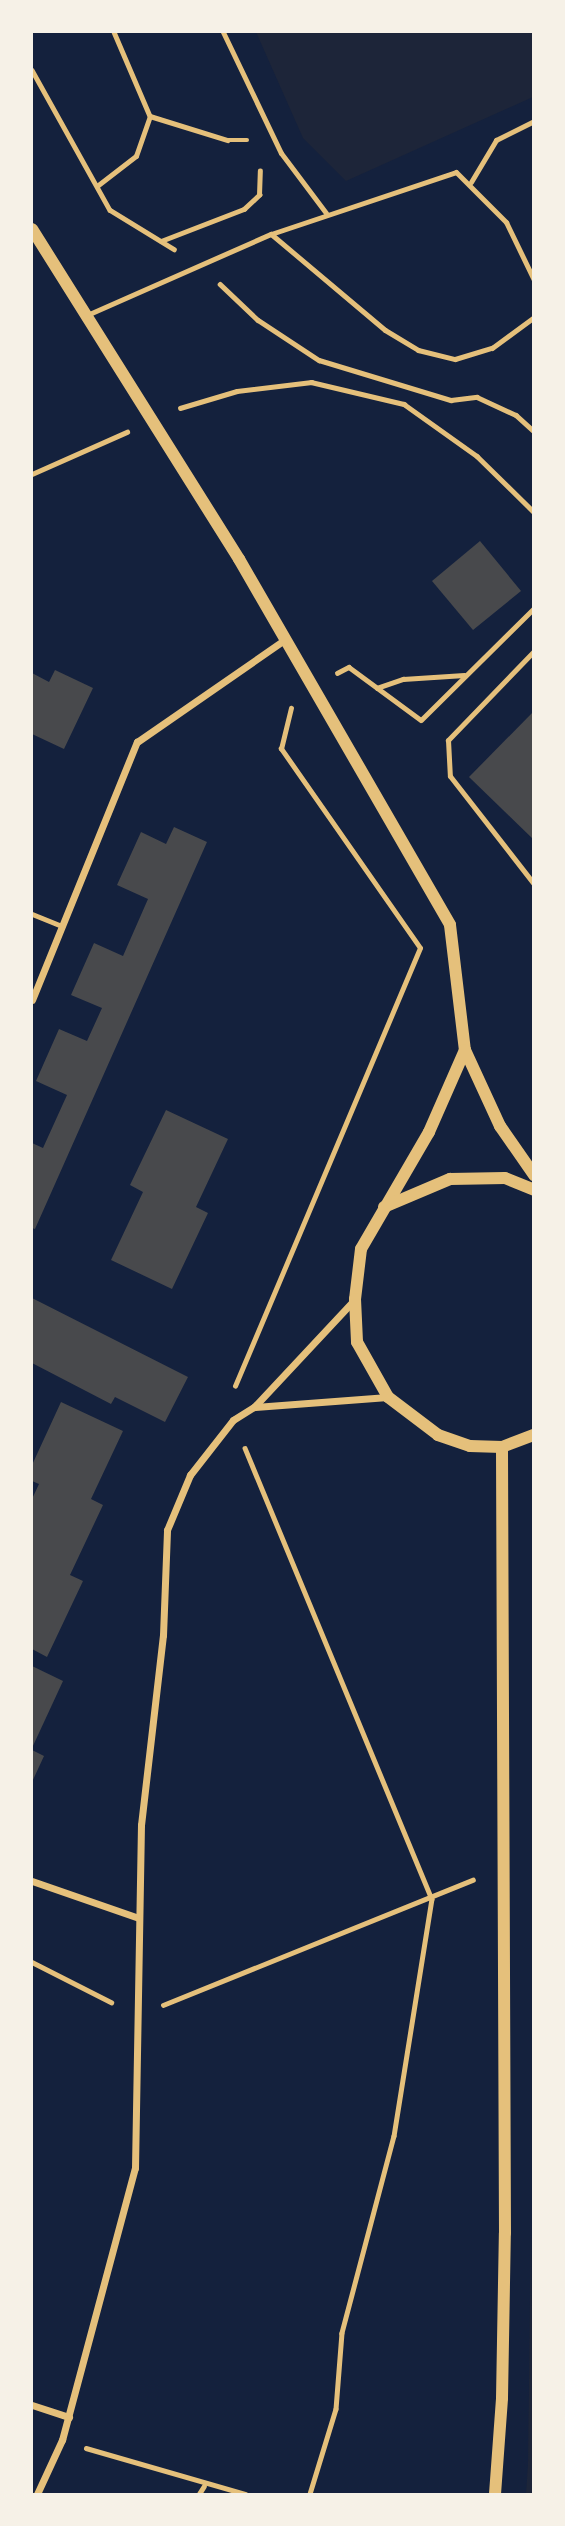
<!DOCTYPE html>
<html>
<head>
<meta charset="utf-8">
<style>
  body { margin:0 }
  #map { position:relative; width:565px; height:2526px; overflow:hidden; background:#14213d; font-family:Manrope,sans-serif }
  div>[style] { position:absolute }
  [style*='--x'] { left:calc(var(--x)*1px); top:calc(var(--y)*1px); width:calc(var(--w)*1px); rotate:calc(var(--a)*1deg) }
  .green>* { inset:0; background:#1d2539 }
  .building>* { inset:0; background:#48494c }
  .path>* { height:4.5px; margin:-2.25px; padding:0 2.25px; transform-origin:2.25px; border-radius:2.25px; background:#e5c07b }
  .service>* { height:5px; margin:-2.5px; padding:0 2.5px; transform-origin:2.5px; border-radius:2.5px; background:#e5c07b }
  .minor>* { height:7px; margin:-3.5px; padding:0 3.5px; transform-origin:3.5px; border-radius:3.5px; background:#e5c07b }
  .tertiary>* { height:12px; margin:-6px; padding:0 6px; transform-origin:6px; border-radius:6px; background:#e5c07b }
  span { translate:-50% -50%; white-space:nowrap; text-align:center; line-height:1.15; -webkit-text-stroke:6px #f6f1e7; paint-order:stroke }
  .frame { position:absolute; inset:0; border:33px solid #f6f1e7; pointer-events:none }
</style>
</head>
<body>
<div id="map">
  <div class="green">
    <div style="clip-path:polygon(256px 32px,533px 32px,533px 97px,346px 181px,303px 138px)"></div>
    <div style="clip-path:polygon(531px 2216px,534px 2494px,526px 2494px,528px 2464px)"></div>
  </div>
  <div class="building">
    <div style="clip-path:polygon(480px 541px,521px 591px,473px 630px,432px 581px)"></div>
    <div style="clip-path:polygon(55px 670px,93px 688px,64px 749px,32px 734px,32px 673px,49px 682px)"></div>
    <div style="clip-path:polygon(534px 711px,534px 840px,469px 777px)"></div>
    <div style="clip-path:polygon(174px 827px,207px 842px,35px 1229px,32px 1228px,32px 1143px,43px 1148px,67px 1095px,36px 1081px,59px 1029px,87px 1041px,102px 1008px,71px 995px,94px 943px,123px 956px,148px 899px,117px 885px,141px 832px,166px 844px)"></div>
    <div style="clip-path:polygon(166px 1110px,228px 1139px,196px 1207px,208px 1213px,172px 1289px,111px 1260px,143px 1192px,130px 1185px)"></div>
    <div style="clip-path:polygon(32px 1298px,188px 1377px,165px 1422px,115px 1397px,111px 1404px,32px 1363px)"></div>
    <div style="clip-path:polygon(61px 1402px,123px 1431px,91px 1499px,103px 1505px,70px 1575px,83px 1581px,47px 1657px,32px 1649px,32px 1499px,39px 1484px,32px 1481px,32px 1465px)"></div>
    <div style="clip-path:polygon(32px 1666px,63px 1681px,32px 1748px)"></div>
    <div style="clip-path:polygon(32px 1750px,44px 1756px,32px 1782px)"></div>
  </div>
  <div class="path">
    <div style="--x:114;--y:32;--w:91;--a:66.8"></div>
    <div style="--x:150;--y:116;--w:81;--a:17.3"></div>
    <div style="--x:227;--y:140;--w:20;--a:0"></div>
    <div style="--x:32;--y:70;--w:160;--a:60.9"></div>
    <div style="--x:110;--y:210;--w:75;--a:31.4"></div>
    <div style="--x:97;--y:186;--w:49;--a:-37.6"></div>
    <div style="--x:136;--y:156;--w:42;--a:-70.7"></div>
    <div style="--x:161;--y:241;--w:89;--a:-21.1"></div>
    <div style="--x:244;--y:209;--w:21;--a:-43"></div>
    <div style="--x:259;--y:195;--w:24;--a:-88"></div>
    <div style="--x:220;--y:284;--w:52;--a:43.5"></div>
    <div style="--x:258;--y:320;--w:73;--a:33.3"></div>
    <div style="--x:319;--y:360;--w:138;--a:16.9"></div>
    <div style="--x:451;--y:400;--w:26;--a:-7"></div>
    <div style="--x:477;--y:397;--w:43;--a:24.8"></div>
    <div style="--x:516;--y:415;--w:24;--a:42"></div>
    <div style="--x:180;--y:408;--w:59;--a:-16.6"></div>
    <div style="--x:237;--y:391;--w:75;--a:-6.9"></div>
    <div style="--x:311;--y:382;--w:96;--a:13.3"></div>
    <div style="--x:404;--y:404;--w:90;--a:35.5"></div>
    <div style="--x:477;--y:456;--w:80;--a:44.5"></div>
    <div style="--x:32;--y:474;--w:104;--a:-23.9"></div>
    <div style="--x:337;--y:673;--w:13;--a:-27"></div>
    <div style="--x:349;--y:667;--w:89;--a:36.4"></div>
    <div style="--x:421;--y:720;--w:159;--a:-44.7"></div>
    <div style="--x:377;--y:688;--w:28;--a:-19"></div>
    <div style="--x:403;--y:679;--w:61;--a:-3.8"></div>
    <div style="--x:235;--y:1386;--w:475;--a:-67.1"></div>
    <div style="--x:420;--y:948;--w:243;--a:-124.9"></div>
    <div style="--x:281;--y:749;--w:42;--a:-76.3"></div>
    <div style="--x:245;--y:1448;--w:488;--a:67.5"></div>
    <div style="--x:432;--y:1899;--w:240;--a:99.1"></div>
    <div style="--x:394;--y:2136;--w:204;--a:104.8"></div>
    <div style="--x:342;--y:2333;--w:76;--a:94.5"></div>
    <div style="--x:336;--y:2409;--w:89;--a:107"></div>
    <div style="--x:32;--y:1962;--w:89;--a:26.9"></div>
    <div style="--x:163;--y:2005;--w:334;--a:-22"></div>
    <div style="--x:86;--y:2448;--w:166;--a:16.1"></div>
    <div style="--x:199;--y:2494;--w:9;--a:-58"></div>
  </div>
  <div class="service">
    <div style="--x:223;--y:32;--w:134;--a:64.4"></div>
    <div style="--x:281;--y:153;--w:75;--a:53.1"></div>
    <div style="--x:471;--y:182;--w:49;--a:-59.2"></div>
    <div style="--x:496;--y:140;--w:42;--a:-26.6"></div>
    <div style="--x:271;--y:234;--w:149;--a:40.1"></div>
    <div style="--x:385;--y:330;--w:39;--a:31"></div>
    <div style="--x:418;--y:350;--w:38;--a:14"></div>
    <div style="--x:455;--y:359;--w:39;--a:-17"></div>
    <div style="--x:492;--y:348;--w:52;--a:-36.4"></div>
    <div style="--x:87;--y:315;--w:201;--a:-23.8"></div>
    <div style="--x:271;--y:234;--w:195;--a:-18.5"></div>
    <div style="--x:456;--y:172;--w:71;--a:45"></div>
    <div style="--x:506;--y:222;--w:64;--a:64.2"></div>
    <div style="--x:534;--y:651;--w:124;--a:134"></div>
    <div style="--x:448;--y:740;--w:36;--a:87"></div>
    <div style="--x:450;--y:776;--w:137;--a:52.1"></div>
    <div style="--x:32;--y:914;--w:32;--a:22"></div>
  </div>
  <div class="minor">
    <div style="--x:32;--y:1000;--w:279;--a:-67.9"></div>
    <div style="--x:137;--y:742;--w:181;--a:-34.7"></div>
    <div style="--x:255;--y:1407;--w:133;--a:-4.3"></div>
    <div style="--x:32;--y:1881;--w:113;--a:19.1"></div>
    <div style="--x:32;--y:2405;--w:39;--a:18"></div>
    <div style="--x:37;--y:2494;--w:60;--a:-65.2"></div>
    <div style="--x:62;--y:2440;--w:282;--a:-75"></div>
    <div style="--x:135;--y:2168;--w:343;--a:-89"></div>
    <div style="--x:141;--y:1825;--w:191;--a:-83.4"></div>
    <div style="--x:163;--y:1635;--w:105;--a:-87.8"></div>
    <div style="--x:167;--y:1530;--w:60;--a:-67.3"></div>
    <div style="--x:190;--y:1475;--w:70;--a:-52"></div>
    <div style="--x:233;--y:1420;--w:25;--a:-32"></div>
    <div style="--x:254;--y:1407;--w:148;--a:-46.9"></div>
  </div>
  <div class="tertiary">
    <div style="--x:32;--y:229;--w:390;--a:57.9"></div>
    <div style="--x:239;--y:559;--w:422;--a:60"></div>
    <div style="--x:450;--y:925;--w:126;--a:83.2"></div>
    <div style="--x:465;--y:1050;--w:84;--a:65.3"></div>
    <div style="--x:500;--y:1126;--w:60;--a:55.2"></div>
    <div style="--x:465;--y:1050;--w:90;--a:113.7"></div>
    <div style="--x:429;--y:1132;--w:135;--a:120.2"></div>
    <div style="--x:361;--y:1249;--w:50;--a:96.8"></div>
    <div style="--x:355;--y:1299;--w:43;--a:87.3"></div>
    <div style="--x:357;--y:1342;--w:63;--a:60.6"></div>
    <div style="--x:388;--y:1397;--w:63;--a:37.2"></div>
    <div style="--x:438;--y:1435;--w:34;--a:19"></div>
    <div style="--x:470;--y:1446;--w:32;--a:2"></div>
    <div style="--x:502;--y:1447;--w:34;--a:-21"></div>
    <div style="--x:384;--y:1207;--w:72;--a:-23"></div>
    <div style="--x:450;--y:1179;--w:55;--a:-1"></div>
    <div style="--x:505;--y:1178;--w:31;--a:22"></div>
    <div style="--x:495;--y:2494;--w:96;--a:-85.8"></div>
    <div style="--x:502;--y:2398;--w:165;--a:-89"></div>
    <div style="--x:505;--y:2233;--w:786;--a:-90.22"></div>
  </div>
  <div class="frame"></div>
</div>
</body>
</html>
